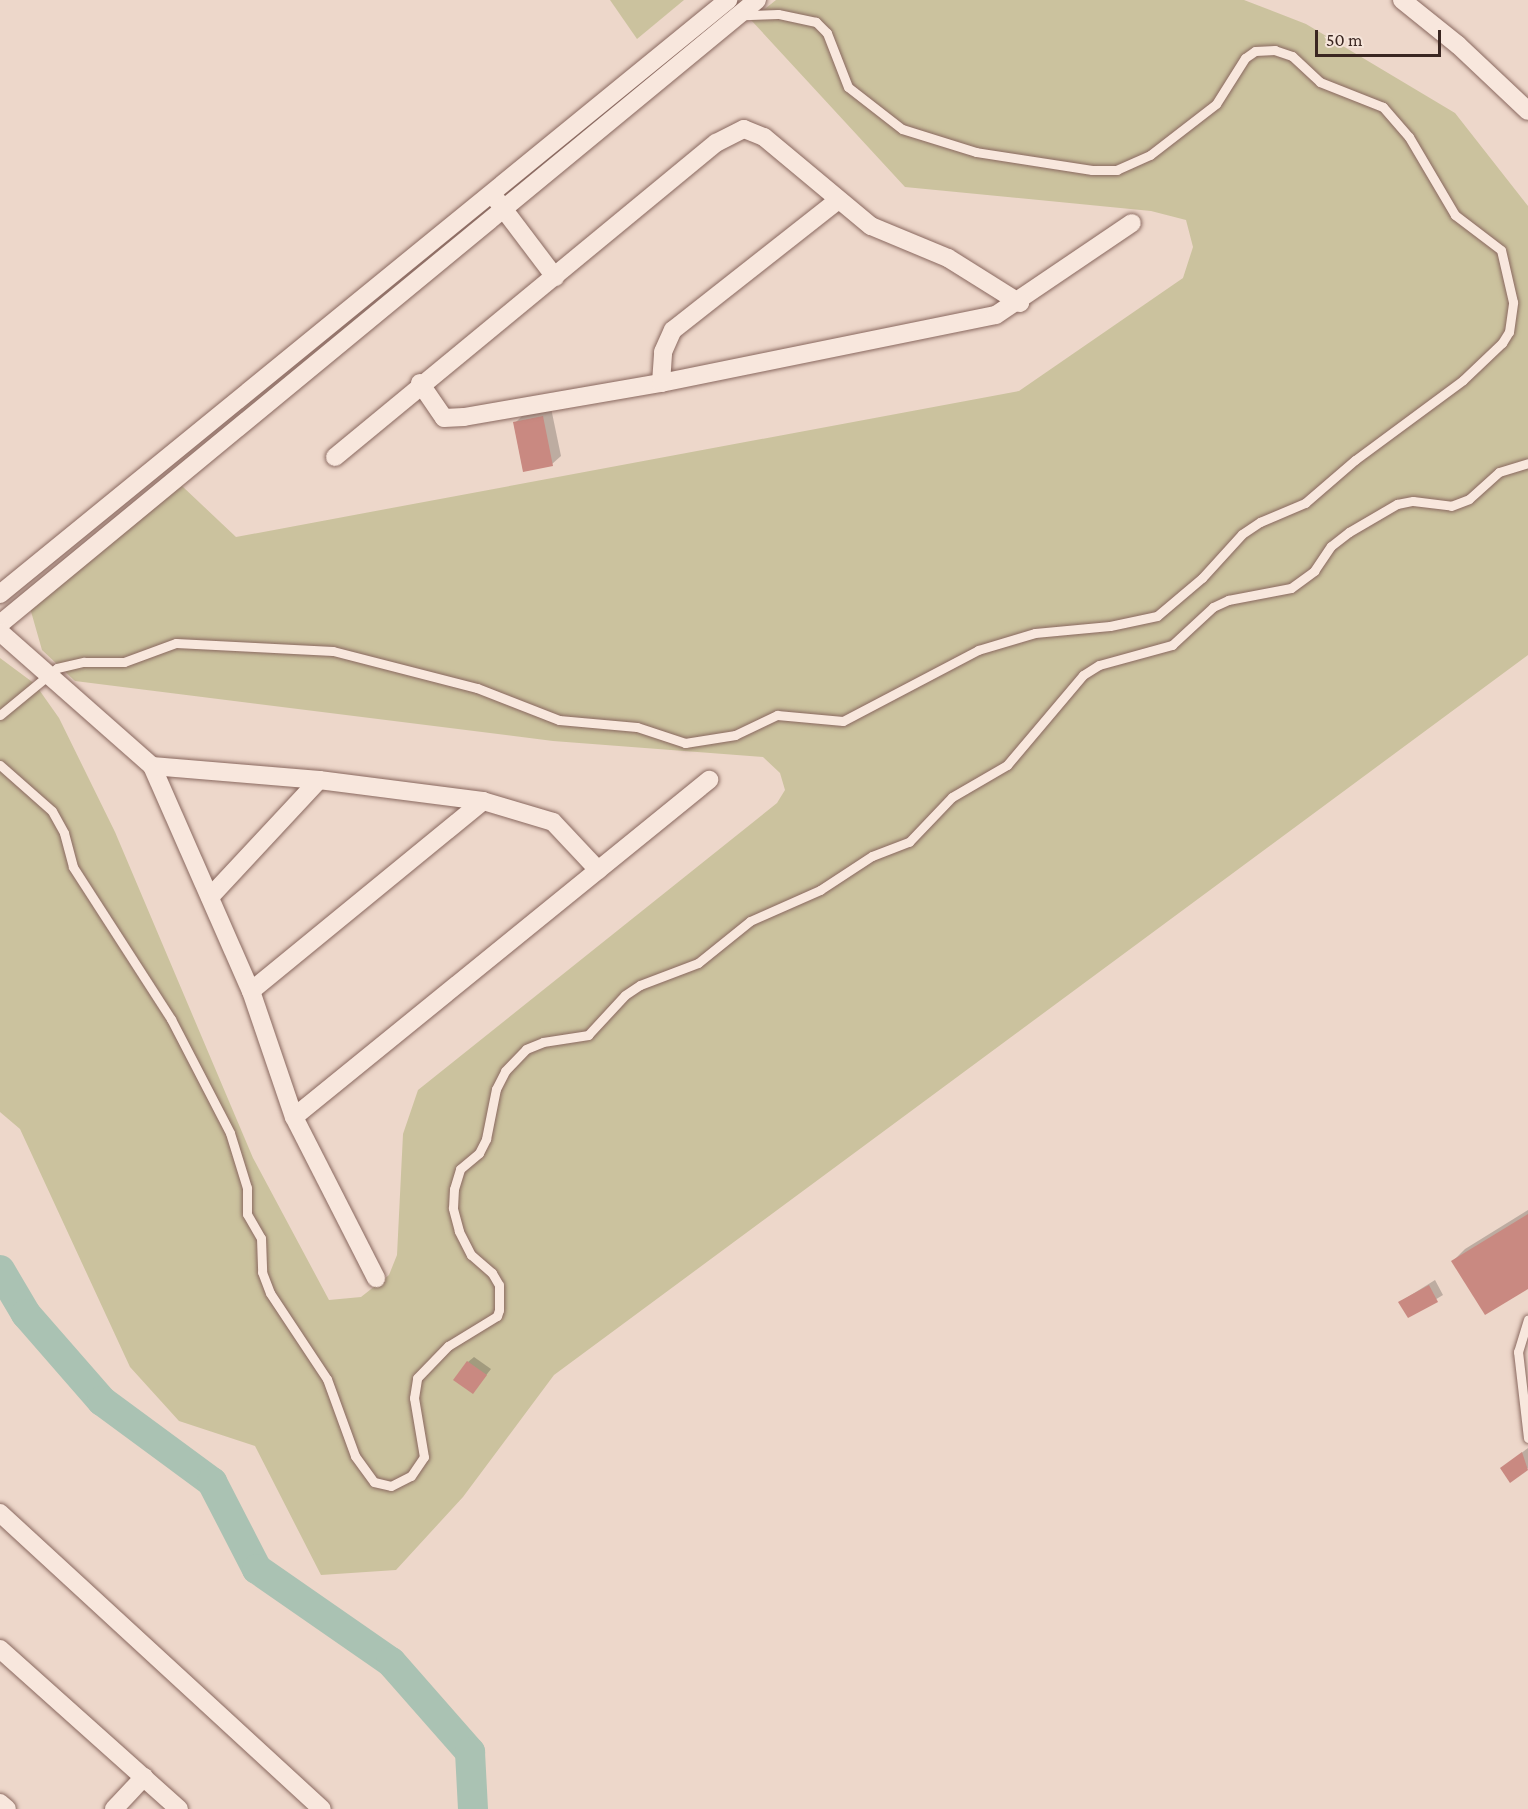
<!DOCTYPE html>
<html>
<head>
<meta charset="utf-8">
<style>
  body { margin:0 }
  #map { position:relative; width:1528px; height:1809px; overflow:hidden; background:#edd7ca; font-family:"Crimson Pro",serif }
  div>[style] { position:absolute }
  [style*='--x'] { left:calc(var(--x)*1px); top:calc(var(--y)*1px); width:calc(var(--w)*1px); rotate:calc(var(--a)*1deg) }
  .green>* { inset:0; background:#cbc29e }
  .shadow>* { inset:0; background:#0003 }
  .river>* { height:30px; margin:-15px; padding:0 15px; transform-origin:15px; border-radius:15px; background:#aac2b3 }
  .building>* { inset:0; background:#c98981 }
  .roads { filter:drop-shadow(0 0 2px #89685f) drop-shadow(0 0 2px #89685f) }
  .lane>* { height:9px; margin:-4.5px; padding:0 4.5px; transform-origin:4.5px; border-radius:4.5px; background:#f8e7dd }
  .street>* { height:18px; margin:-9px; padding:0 9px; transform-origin:9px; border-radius:9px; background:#f8e7dd }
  span { translate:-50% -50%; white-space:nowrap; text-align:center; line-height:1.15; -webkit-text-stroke:6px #f5e4d9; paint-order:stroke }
  .scale { position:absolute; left:1315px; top:30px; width:126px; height:27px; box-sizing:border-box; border:3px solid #3a2621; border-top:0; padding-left:8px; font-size:18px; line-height:21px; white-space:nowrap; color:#3a2621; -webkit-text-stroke:4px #f5e4d9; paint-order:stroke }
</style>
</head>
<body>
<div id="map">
  <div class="green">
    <div style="clip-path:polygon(610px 0,684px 0,637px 39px)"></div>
    <div style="clip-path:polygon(776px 0,1244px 0,1306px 24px,1455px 113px,1528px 206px,1528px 655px,554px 1375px,463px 1497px,396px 1570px,321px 1575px,255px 1446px,179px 1421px,130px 1367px,20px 1129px,0 1112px,0 658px,35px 684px,59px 718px,115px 832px,253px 1158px,329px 1300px,361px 1297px,389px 1275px,397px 1255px,403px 1134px,418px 1090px,777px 803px,785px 790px,780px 773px,763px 757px,553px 741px,75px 681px,42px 650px,28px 601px,182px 486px,236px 537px,1019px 391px,1183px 278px,1193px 247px,1186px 220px,1151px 211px,905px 187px,751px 20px)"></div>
  </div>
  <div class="shadow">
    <div style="clip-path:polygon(551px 408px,561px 456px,552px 464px,515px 423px,524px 414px)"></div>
    <div style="clip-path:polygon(1528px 1210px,1528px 1287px,1453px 1261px,1465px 1249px)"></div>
    <div style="clip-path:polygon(1435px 1280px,1443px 1295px,1408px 1316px,1400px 1302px)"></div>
    <div style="clip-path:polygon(474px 1357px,491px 1369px,473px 1392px,468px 1362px)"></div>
    <div style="clip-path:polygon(1528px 1448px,1528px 1468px,1511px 1480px,1502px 1468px)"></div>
  </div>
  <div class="river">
    <div style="--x:0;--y:1270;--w:51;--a:59.4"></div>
    <div style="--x:26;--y:1314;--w:116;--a:48.9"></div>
    <div style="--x:102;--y:1401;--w:137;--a:36.4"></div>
    <div style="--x:212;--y:1482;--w:98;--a:62.7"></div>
    <div style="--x:257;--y:1569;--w:163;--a:34.8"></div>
    <div style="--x:391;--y:1662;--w:120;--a:48.7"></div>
    <div style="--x:470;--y:1752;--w:57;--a:87"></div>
  </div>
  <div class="building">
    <div style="clip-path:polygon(543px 416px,553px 466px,523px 472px,513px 422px)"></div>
    <div style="clip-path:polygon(1528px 1214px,1528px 1289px,1485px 1315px,1451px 1261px)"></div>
    <div style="clip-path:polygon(1429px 1285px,1438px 1302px,1408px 1318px,1398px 1302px)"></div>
    <div style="clip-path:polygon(467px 1361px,487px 1375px,473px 1394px,453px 1380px)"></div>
    <div style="clip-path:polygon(1522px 1452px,1528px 1470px,1510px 1483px,1500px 1468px)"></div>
  </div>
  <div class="roads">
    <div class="lane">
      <div style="--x:0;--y:715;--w:74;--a:-39.5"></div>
      <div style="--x:57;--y:668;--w:28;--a:-13"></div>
      <div style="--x:84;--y:662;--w:40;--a:0"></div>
      <div style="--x:124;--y:662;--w:55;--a:-20.1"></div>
      <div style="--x:176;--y:643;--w:157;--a:2.9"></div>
      <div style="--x:333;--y:651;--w:149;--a:14.4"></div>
      <div style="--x:477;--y:688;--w:88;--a:21.3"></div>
      <div style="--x:559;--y:720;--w:78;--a:5.1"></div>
      <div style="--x:637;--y:727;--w:51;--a:18.4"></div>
      <div style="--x:685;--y:743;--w:51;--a:-9.1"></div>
      <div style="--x:735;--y:735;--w:47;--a:-25.5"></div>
      <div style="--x:777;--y:715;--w:66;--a:5.2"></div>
      <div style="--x:843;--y:721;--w:153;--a:-27.7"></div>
      <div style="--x:978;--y:650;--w:59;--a:-16.6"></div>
      <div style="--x:1035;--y:633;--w:75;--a:-5.3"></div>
      <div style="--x:1110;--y:626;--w:48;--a:-12"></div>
      <div style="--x:1157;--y:616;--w:59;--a:-40.2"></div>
      <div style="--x:1202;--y:578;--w:59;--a:-47.7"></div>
      <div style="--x:1242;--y:534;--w:22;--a:-34"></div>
      <div style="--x:1260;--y:522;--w:49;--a:-22.9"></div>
      <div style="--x:1305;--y:503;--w:66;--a:-40.7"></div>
      <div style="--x:1355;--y:460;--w:134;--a:-36.5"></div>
      <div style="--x:1463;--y:380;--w:54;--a:-43.5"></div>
      <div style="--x:1502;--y:343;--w:13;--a:-58"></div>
      <div style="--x:1509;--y:332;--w:30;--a:-82"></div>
      <div style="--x:1513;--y:302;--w:53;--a:-103"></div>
      <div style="--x:1501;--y:250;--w:58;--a:-142.7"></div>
      <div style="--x:1455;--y:215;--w:91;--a:-120.5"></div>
      <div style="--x:1409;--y:137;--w:40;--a:-131"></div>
      <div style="--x:1383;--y:107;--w:68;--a:-158.4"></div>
      <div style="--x:1320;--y:82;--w:38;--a:-137"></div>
      <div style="--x:1292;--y:56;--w:18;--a:-161"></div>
      <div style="--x:1275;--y:50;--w:20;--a:177"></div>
      <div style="--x:1255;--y:51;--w:12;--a:145"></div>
      <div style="--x:1245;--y:58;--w:54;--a:122.2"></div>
      <div style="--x:1216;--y:104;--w:83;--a:142.3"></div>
      <div style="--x:1150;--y:155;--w:36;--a:156"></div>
      <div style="--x:1117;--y:170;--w:25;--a:180"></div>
      <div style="--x:1092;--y:170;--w:117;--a:-171.2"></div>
      <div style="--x:976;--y:152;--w:77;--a:-162.7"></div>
      <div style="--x:902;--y:129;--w:68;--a:-142.1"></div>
      <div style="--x:848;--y:87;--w:58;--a:-111.3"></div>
      <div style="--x:827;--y:33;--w:16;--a:-135"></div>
      <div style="--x:816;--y:22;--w:39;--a:-168"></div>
      <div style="--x:778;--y:14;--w:35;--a:178"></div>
      <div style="--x:0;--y:765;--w:69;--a:41.5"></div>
      <div style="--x:52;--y:811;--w:25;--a:61"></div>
      <div style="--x:64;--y:833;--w:35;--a:75"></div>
      <div style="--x:73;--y:867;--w:181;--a:57.2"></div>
      <div style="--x:171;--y:1019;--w:128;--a:62.6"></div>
      <div style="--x:230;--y:1133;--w:58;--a:72.8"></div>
      <div style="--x:247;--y:1188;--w:26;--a:90"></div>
      <div style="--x:247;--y:1214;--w:28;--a:60"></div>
      <div style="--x:261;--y:1238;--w:34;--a:88"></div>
      <div style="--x:262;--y:1272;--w:22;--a:69"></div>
      <div style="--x:270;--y:1293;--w:103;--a:56.5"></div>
      <div style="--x:327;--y:1379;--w:82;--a:70"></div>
      <div style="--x:355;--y:1456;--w:32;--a:54"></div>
      <div style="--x:374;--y:1482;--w:17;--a:13"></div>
      <div style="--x:391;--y:1486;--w:22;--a:-27"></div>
      <div style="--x:411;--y:1476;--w:23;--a:-56"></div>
      <div style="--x:424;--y:1457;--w:60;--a:-99.6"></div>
      <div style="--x:414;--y:1398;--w:20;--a:-81"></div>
      <div style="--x:417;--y:1378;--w:45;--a:-45.9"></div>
      <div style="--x:448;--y:1346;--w:57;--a:-31.5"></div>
      <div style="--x:497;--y:1316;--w:6;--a:-72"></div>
      <div style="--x:499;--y:1310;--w:25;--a:-90"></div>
      <div style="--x:499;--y:1285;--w:14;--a:-120"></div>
      <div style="--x:492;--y:1273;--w:28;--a:-139"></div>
      <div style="--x:471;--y:1255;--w:27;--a:-117"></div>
      <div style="--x:459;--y:1231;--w:24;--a:-105"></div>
      <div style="--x:453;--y:1208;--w:19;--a:-87"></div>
      <div style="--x:454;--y:1189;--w:21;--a:-73"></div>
      <div style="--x:460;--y:1169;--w:25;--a:-40"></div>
      <div style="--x:479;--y:1153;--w:16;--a:-63"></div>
      <div style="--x:486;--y:1139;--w:51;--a:-78.7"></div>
      <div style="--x:496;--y:1089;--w:20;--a:-63"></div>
      <div style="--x:505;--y:1071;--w:30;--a:-46"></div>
      <div style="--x:526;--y:1049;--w:18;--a:-22"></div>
      <div style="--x:543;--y:1042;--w:46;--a:-8.8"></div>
      <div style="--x:588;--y:1035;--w:54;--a:-47.2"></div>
      <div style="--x:625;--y:995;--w:18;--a:-34"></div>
      <div style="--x:640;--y:985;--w:62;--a:-20.8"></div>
      <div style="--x:698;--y:963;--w:67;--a:-38.9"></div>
      <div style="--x:750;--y:921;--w:77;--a:-23.9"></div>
      <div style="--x:820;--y:890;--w:62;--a:-33.2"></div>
      <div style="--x:872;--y:856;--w:40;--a:-21"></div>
      <div style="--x:909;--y:842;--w:62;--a:-46.3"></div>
      <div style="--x:952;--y:797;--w:64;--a:-30.2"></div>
      <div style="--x:1007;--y:765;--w:118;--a:-49.8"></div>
      <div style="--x:1083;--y:675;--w:19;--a:-32"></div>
      <div style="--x:1099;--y:665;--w:76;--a:-15.3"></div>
      <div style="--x:1172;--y:645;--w:56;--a:-42.8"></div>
      <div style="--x:1213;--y:607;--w:17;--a:-25"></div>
      <div style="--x:1228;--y:600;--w:64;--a:-10.8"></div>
      <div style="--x:1291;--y:588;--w:29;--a:-36"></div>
      <div style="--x:1314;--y:571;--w:30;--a:-56"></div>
      <div style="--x:1331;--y:546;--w:23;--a:-38"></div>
      <div style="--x:1349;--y:532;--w:56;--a:-30.3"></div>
      <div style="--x:1397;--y:504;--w:16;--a:-11"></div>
      <div style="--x:1413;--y:501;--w:38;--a:7"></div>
      <div style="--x:1451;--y:506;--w:19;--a:-21"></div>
      <div style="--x:1469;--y:499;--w:40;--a:-42"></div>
      <div style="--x:1499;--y:472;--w:30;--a:-17"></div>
      <div style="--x:1528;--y:1438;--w:87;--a:-96.6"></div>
      <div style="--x:1518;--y:1352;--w:34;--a:-73"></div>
    </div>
    <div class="street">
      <div style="--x:1402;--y:0;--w:72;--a:38.8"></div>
      <div style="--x:1458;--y:45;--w:96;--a:43.3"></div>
      <div style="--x:496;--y:199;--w:98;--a:52.9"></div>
      <div style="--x:420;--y:383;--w:42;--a:55.6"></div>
      <div style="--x:444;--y:418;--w:20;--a:-3"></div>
      <div style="--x:464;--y:417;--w:200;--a:-9.8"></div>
      <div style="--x:661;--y:383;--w:342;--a:-11.5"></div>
      <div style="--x:996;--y:315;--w:164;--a:-34.1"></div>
      <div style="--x:661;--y:383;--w:31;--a:-86"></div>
      <div style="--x:663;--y:352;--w:24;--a:-66"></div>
      <div style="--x:673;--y:330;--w:210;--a:-38.2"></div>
      <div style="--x:335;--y:457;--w:494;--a:-39.5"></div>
      <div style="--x:716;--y:143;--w:31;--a:-27"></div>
      <div style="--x:744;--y:129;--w:22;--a:22"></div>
      <div style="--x:764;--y:137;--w:139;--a:39.8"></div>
      <div style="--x:871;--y:226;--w:83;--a:22.6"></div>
      <div style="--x:948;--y:258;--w:85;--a:32"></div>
      <div style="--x:0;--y:594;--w:940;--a:-39.21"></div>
      <div style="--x:0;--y:624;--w:981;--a:-39.5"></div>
      <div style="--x:0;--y:632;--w:203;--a:41.4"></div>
      <div style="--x:152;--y:766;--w:246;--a:66.3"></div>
      <div style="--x:251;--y:991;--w:133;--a:71.2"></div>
      <div style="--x:294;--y:1117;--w:181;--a:63"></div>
      <div style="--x:152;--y:766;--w:168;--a:4.8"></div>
      <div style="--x:319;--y:780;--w:165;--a:7.3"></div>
      <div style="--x:483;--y:801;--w:73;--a:16.7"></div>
      <div style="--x:553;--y:822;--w:66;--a:46.8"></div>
      <div style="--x:210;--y:897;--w:160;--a:-47"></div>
      <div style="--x:251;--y:991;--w:300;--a:-39.3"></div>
      <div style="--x:294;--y:1117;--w:535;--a:-39.08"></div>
      <div style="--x:0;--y:1513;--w:437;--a:42.6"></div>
      <div style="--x:0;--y:1649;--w:240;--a:41.8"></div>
      <div style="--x:0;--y:1803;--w:9;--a:41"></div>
      <div style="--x:114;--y:1809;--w:44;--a:-46.8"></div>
    </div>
  </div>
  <div class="scale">50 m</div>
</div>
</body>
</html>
